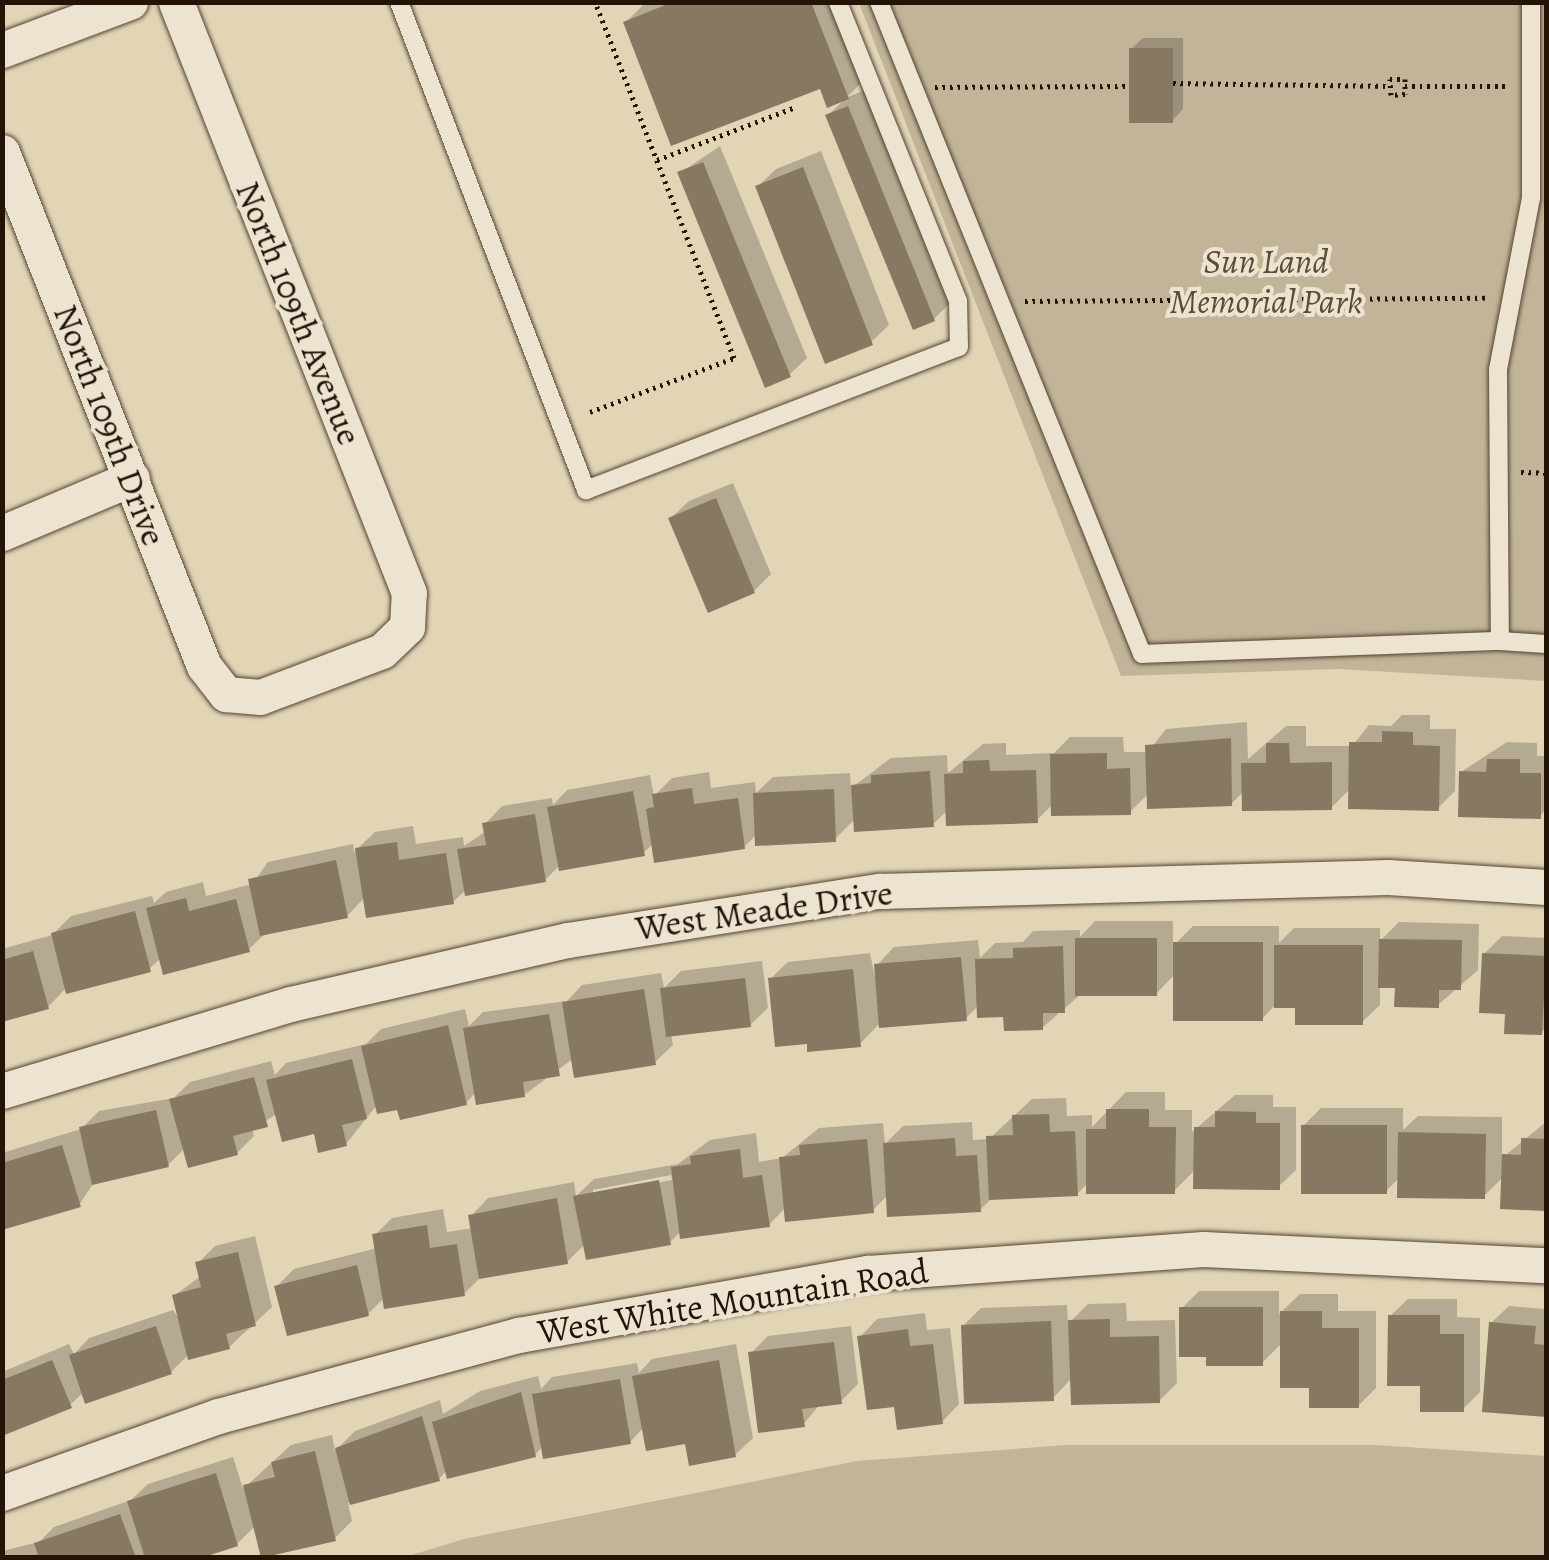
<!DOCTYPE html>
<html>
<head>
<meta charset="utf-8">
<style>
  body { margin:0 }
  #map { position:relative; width:1549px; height:1560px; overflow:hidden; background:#e2d5b6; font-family:Alegreya,serif }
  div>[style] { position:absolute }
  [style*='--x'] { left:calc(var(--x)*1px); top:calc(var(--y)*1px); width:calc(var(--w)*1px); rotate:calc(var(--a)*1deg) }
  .green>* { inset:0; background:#c2b498 }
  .shadow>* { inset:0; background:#0003 }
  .building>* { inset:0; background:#867861 }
  .path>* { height:5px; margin-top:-2.5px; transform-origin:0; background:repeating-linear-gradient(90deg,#231405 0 2.5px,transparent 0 7.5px) }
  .roads { filter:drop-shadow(0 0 2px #534431) drop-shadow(0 0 2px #534431) }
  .service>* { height:18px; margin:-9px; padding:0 9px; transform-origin:9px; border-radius:9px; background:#ece4d0 }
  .minor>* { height:35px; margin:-17.5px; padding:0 17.5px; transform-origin:17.5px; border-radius:17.5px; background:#ece4d0 }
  span { translate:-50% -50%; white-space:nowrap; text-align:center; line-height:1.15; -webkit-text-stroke:8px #ece4d0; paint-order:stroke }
  .park-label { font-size:35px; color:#5b4c38; font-style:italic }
  .street-label { font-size:35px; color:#231405 }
  .frame { position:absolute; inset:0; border:5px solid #231405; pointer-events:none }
</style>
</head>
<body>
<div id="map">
  <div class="green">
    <div style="clip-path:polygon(859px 3px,1546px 3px,1546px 681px,1338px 669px,1121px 676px)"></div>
    <div style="clip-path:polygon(1066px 1445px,1375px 1445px,1546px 1456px,1546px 1557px,405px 1557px,464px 1539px,857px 1461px)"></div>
  </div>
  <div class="shadow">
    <div style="clip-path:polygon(646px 2px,843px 2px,870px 74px,847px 97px,866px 90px,951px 302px,934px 319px,828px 115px,846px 98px,626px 22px)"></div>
    <div style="clip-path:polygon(1143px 38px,1183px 38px,1183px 109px,1172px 121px,1131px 49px)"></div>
    <div style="clip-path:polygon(720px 146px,807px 358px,789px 375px,680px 173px)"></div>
    <div style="clip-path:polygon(821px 151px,889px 325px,871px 342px,758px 186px,776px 169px)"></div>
    <div style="clip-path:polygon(733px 483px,771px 574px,754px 591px,671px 518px,689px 501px)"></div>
    <div style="clip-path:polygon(1402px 715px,1430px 715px,1430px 729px,1456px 729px,1455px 791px,1438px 808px,1351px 788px,1331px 808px,1244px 791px,1231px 804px,1149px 793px,1130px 812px,1053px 804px,1037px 820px,948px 810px,932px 825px,855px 819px,835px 839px,757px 834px,744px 847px,654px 843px,643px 853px,560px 865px,545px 880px,467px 889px,453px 902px,365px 897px,347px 916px,266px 933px,249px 949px,161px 958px,149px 969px,67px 987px,48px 1007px,2px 1019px,2px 949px,52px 935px,71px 916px,152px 896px,154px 903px,166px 892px,203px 882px,206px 896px,252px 884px,268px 862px,353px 844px,354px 852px,375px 832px,413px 826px,416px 844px,463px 837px,464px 846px,486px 831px,485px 824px,502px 806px,552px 798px,553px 805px,567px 790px,650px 775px,654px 796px,672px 778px,709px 772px,711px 788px,755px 782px,756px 793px,773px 777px,850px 773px,851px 788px,891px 758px,947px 755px,948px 773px,983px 744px,1006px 743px,1006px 755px,1054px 753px,1070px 737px,1123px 737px,1124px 752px,1148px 752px,1166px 729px,1247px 722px,1248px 759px,1286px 726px,1306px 726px,1306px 746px,1352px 746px,1369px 725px,1391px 726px)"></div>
    <div style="clip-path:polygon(1507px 742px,1537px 743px,1537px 756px,1546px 756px,1546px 809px,1540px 816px,1461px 772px)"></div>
    <div style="clip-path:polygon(1095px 921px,1173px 921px,1173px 946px,1193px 926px,1279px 926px,1279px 943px,1294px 928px,1380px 928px,1380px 941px,1399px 922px,1479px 924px,1478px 970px,1438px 1005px,1397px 986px,1380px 986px,1380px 1005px,1362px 1022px,1298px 1005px,1275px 1005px,1262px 1019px,1176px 973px,1156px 994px,1081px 994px,1042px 1028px,979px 1005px,966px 1018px,878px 1025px,860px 1044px,809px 1041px,770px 979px,788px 962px,870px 953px,879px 997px,877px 965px,894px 947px,978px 940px,980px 958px,995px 943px,1023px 942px,1033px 931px,1080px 930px,1080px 937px)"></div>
    <div style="clip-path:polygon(1502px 936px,1546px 938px,1546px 1027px,1541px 1033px,1507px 1012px,1484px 954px)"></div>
    <div style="clip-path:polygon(762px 961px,768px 1008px,750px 1025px,671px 1034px,673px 1045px,655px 1062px,574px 1058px,524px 1095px,476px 1092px,466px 1103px,377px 1105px,346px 1144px,277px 1114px,252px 1129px,254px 1136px,237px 1153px,185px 1148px,168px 1165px,95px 1181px,79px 1205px,2px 1228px,2px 1153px,81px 1129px,99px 1111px,174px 1098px,190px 1082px,271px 1061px,275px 1075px,286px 1063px,366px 1044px,381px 1029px,465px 1009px,469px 1026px,483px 1012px,567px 1001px,582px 985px,661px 973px,664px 988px,681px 971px)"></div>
    <div style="clip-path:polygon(evenodd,1126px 1092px,1165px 1092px,1165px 1110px,1192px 1110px,1192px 1132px,1235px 1095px,1273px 1095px,1273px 1107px,1296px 1107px,1296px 1170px,1278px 1187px,1196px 1169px,1174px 1191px,1089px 1182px,1077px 1194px,993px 1197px,980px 1210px,888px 1195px,872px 1211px,786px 1207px,769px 1225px,682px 1230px,670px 1242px,585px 1244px,567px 1262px,482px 1276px,464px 1294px,385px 1297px,368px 1314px,277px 1286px,294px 1269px,377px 1248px,375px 1235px,392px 1218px,443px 1209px,447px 1232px,473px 1228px,471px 1216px,488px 1198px,574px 1182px,576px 1196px,594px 1179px,678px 1164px,710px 1140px,756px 1133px,759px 1162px,782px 1158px,819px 1128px,883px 1123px,885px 1144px,903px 1126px,972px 1122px,973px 1140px,989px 1139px,1032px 1099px,1066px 1098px,1067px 1116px,1092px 1115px,1092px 1127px,1126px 1092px,671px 1175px,672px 1180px,593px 1195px,593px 1190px,671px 1175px)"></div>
    <div style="clip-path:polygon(1321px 1108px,1403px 1108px,1403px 1130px,1418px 1116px,1502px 1117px,1502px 1158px,1546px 1122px,1546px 1208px,1503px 1207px,1504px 1176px,1484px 1196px,1400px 1177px,1386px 1191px,1303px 1126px)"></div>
    <div style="clip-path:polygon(255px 1236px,272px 1307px,229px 1347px,189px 1354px,171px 1372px,84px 1392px,70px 1405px,2px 1434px,2px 1372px,69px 1344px,74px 1354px,89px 1338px,173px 1310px,181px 1322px,175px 1295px,201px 1276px,198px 1263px,215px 1246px)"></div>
    <div style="clip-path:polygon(1199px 1291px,1279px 1291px,1279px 1314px,1300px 1294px,1338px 1294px,1338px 1311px,1376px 1311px,1376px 1388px,1358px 1406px,1311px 1386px,1282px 1343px,1262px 1363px,1208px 1354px,1182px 1308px)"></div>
    <div style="clip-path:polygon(1408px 1299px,1457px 1299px,1457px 1317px,1480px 1318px,1480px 1392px,1462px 1410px,1423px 1384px,1390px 1316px)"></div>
    <div style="clip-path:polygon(1126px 1303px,1127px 1321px,1175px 1320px,1177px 1383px,1159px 1401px,1072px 1378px,1053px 1398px,963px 1326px,981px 1308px,1067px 1305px,1068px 1324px,1088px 1304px)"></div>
    <div style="clip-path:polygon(1509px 1306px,1546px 1309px,1546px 1414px,1485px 1409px,1491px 1323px)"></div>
    <div style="clip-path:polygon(925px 1313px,927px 1330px,950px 1328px,959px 1404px,942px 1422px,896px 1404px,860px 1337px,877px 1319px)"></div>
    <div style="clip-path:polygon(851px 1326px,858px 1384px,841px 1401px,820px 1404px,803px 1425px,751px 1353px,768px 1336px)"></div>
    <div style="clip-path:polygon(736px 1344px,753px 1438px,735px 1455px,644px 1427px,630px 1442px,543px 1446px,535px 1455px,447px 1470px,439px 1479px,348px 1503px,352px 1521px,334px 1539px,256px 1525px,237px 1544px,192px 1558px,2px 1558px,2px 1551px,39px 1542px,54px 1527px,131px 1500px,148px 1484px,233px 1457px,243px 1489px,291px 1445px,332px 1435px,335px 1451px,355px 1431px,440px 1400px,443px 1414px,480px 1391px,538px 1376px,541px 1389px,552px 1377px,637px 1363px,639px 1373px,652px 1359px)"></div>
  </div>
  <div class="building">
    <div style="clip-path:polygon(673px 2px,811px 2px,849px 99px,827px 108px,820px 89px,671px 146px,623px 22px)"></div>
    <div style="clip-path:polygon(1129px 48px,1173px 48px,1173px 123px,1129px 123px)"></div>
    <div style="clip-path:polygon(848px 106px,935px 321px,913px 330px,825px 115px)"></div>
    <div style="clip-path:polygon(703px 162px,791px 377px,765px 388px,677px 172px)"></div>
    <div style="clip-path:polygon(803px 167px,873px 345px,825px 364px,755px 186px)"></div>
    <div style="clip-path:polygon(716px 498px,755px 593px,708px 613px,668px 518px)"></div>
    <div style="clip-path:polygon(1382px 731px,1413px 732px,1413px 745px,1440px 746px,1439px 811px,1348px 809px,1349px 742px,1382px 742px)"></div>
    <div style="clip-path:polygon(1231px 738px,1232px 806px,1147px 809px,1145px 745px)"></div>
    <div style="clip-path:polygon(1266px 743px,1289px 743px,1290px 763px,1332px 762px,1332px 810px,1242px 811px,1241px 763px,1266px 763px)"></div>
    <div style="clip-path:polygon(1107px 753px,1107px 769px,1130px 768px,1131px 815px,1051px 816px,1050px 754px)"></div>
    <div style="clip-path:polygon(1487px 759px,1520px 759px,1520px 773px,1541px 773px,1541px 819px,1458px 817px,1459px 771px,1486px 772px)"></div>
    <div style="clip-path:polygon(989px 760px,990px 771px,1036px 770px,1038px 823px,946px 826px,944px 774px,963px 773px,963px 761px)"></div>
    <div style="clip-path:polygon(930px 771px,934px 827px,854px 832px,851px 785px,871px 783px,871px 775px)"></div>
    <div style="clip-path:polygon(692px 788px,694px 804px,738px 798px,745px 849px,654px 863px,646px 809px,654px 807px,652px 794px)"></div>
    <div style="clip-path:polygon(834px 789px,836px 842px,755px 846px,753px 793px)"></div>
    <div style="clip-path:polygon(633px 791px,645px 856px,559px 871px,547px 807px)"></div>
    <div style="clip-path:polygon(535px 814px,546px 882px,465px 896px,457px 849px,486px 845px,482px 823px)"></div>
    <div style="clip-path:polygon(397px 842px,399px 860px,446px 853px,454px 904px,366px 918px,355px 848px)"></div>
    <div style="clip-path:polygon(336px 860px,348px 918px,260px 936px,248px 879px)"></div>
    <div style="clip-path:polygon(186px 898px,189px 911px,236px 899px,250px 952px,163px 975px,146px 908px)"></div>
    <div style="clip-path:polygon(135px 911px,151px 972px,66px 994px,51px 933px)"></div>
    <div style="clip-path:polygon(1075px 938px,1157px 938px,1157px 996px,1075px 996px)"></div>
    <div style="clip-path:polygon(1379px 939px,1462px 940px,1461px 990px,1439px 990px,1439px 1008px,1394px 1007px,1395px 988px,1378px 988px)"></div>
    <div style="clip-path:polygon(1173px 942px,1263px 942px,1263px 1021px,1173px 1021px)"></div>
    <div style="clip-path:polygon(1274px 945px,1363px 945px,1363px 1025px,1295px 1025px,1295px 1008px,1274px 1008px)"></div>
    <div style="clip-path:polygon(1063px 946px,1065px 1013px,1043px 1013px,1043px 1030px,1004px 1031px,1003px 1017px,977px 1018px,975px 959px,1013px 958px,1013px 948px)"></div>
    <div style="clip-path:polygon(33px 951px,49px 1009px,2px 1022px,2px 960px)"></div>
    <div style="clip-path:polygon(1482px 953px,1546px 956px,1542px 1035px,1504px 1034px,1505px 1014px,1479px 1013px)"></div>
    <div style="clip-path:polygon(961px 957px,967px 1021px,879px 1028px,874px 964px)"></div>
    <div style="clip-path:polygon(853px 969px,861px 1047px,807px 1052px,807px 1044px,775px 1047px,768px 978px)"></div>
    <div style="clip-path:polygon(745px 978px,751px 1027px,666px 1037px,660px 988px)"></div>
    <div style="clip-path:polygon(644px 989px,656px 1065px,574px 1078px,562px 1002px)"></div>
    <div style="clip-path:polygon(549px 1014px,560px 1076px,523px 1082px,525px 1097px,476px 1105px,463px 1028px)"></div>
    <div style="clip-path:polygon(448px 1025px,467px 1105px,400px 1120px,397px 1110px,377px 1114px,361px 1046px)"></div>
    <div style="clip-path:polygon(352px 1059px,367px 1119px,342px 1125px,347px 1146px,318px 1153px,314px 1134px,282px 1142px,266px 1080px)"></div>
    <div style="clip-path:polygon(254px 1077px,268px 1127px,233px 1136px,238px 1155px,188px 1168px,169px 1099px)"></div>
    <div style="clip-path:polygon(1106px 1109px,1149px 1109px,1149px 1127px,1176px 1127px,1175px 1194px,1086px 1194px,1086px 1129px,1106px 1129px)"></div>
    <div style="clip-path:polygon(156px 1110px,169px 1167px,92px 1185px,79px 1127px)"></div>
    <div style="clip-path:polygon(1215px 1111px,1256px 1112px,1256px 1123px,1280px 1123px,1280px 1190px,1193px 1189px,1194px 1127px,1215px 1127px)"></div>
    <div style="clip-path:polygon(1049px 1114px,1050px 1132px,1075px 1131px,1078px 1196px,989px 1200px,986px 1136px,1013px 1135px,1012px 1115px)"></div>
    <div style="clip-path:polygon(1301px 1125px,1387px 1125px,1387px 1194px,1301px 1194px)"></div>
    <div style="clip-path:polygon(1398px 1132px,1486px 1134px,1485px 1199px,1397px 1198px)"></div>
    <div style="clip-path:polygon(955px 1138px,956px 1156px,977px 1155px,981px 1212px,887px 1217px,883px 1143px)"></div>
    <div style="clip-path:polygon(1521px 1138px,1546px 1139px,1546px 1211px,1500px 1209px,1502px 1154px,1521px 1155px)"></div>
    <div style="clip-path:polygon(867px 1139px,874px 1213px,785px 1222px,779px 1157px,800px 1155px,799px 1145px)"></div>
    <div style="clip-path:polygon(62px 1145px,81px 1207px,2px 1230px,2px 1163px)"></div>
    <div style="clip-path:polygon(740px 1149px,743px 1178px,762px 1175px,770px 1227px,680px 1239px,671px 1167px,691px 1164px,690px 1156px)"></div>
    <div style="clip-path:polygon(659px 1180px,671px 1245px,586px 1260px,573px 1196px)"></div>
    <div style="clip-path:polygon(557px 1198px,568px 1264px,479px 1279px,468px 1215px)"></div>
    <div style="clip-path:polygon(427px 1225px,430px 1248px,457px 1244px,465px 1296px,384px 1309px,372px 1234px)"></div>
    <div style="clip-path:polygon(238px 1252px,256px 1326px,226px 1334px,230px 1349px,188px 1360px,172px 1295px,201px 1287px,195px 1262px)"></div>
    <div style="clip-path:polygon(357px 1265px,369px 1316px,287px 1336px,274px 1286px)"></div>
    <div style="clip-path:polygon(1179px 1307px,1263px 1307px,1263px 1366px,1206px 1366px,1206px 1357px,1179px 1357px)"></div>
    <div style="clip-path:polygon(1280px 1311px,1322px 1311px,1322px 1328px,1359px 1328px,1359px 1408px,1309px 1408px,1309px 1388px,1280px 1388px)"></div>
    <div style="clip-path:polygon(1388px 1315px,1440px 1315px,1440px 1334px,1464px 1334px,1464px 1412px,1420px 1412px,1420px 1386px,1387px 1386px)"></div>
    <div style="clip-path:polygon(1110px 1319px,1110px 1337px,1159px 1336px,1160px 1403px,1071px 1405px,1068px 1320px)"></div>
    <div style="clip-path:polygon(1051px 1321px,1054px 1401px,964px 1404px,961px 1325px)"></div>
    <div style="clip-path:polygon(1489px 1322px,1536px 1326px,1534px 1344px,1546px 1345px,1546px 1417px,1482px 1412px)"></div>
    <div style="clip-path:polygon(156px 1326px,172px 1374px,85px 1404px,69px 1355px)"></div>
    <div style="clip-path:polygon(908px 1329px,910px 1346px,933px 1344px,943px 1424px,897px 1430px,894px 1407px,867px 1410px,857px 1336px)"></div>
    <div style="clip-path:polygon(834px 1342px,842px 1404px,802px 1409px,805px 1427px,758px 1433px,748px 1352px)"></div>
    <div style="clip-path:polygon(52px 1360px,72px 1408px,2px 1436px,2px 1380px)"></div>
    <div style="clip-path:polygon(719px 1360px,736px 1457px,689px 1466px,685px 1444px,646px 1451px,632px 1376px)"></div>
    <div style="clip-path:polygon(620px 1379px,631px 1444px,543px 1459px,532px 1394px)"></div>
    <div style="clip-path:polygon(521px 1392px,536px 1457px,447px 1479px,432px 1422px)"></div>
    <div style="clip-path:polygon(422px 1416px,440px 1481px,350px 1505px,335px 1448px)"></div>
    <div style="clip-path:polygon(315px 1451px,336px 1541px,261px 1558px,243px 1485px,275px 1477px,271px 1462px)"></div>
    <div style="clip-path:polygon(216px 1473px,238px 1546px,201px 1558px,145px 1558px,127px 1501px)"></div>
    <div style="clip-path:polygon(120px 1514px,136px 1558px,39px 1558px,34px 1543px)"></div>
  </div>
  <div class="path">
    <div style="--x:1390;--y:79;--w:15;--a:0"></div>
    <div style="--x:1405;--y:79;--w:15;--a:90"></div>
    <div style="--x:1405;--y:94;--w:14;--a:176"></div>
    <div style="--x:1391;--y:95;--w:16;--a:-94"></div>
    <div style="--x:1173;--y:83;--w:217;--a:0.8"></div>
    <div style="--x:1405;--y:86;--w:102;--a:0"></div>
    <div style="--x:935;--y:87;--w:194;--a:-0.3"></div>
    <div style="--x:657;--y:160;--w:146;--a:-20.9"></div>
    <div style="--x:1025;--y:301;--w:464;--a:-0.4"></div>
    <div style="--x:590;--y:412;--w:154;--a:-20.6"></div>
    <div style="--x:734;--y:358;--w:382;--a:-111.3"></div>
    <div style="--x:1521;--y:472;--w:25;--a:2"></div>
  </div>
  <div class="roads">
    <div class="service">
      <div style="--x:399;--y:2;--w:523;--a:69.03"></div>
      <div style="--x:586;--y:490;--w:399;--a:-21"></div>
      <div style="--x:959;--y:347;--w:46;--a:-91.2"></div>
      <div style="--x:958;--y:301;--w:322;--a:-111.9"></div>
      <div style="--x:879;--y:2;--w:703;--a:68.03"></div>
      <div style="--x:1142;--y:654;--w:358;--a:-2.1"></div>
      <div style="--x:1531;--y:2;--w:196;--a:90"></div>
      <div style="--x:1531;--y:198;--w:175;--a:100.9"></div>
      <div style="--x:1498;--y:370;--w:271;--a:89.6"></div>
      <div style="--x:1500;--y:641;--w:46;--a:3.7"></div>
    </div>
    <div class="minor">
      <div style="--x:2;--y:50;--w:137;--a:-20.6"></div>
      <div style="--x:2;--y:152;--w:552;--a:68.55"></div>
      <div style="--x:204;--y:666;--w:36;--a:52"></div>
      <div style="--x:226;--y:694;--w:34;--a:5"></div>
      <div style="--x:260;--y:697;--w:130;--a:-20.7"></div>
      <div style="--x:382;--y:651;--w:35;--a:-44"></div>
      <div style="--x:407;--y:627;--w:34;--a:-87"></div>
      <div style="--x:409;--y:593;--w:635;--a:-111.52"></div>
      <div style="--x:2;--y:533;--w:141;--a:-22.9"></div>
      <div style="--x:2;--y:1091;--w:301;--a:-16.8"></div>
      <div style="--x:290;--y:1004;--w:285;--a:-13"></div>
      <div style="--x:568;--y:940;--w:315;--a:-9"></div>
      <div style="--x:879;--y:891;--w:509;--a:-1.58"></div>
      <div style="--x:1388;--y:877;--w:158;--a:3.6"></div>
      <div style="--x:2;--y:1493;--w:229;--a:-19.6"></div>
      <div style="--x:218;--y:1416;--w:312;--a:-15.1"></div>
      <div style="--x:519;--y:1335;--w:354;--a:-10.1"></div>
      <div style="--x:868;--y:1273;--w:336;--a:-4.1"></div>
      <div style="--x:1203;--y:1249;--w:343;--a:2.7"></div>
    </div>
  </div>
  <div class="park-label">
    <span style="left:1266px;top:281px">Sun Land<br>Memorial Park</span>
  </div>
  <div class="street-label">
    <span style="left:299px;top:313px;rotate:68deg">North 109th Avenue</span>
    <span style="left:110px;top:425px;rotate:69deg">North 109th Drive</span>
    <span style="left:764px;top:910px;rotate:-8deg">West Meade Drive</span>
    <span style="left:733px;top:1301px;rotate:-9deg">West White Mountain Road</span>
  </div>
  <div class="frame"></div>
</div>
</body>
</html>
